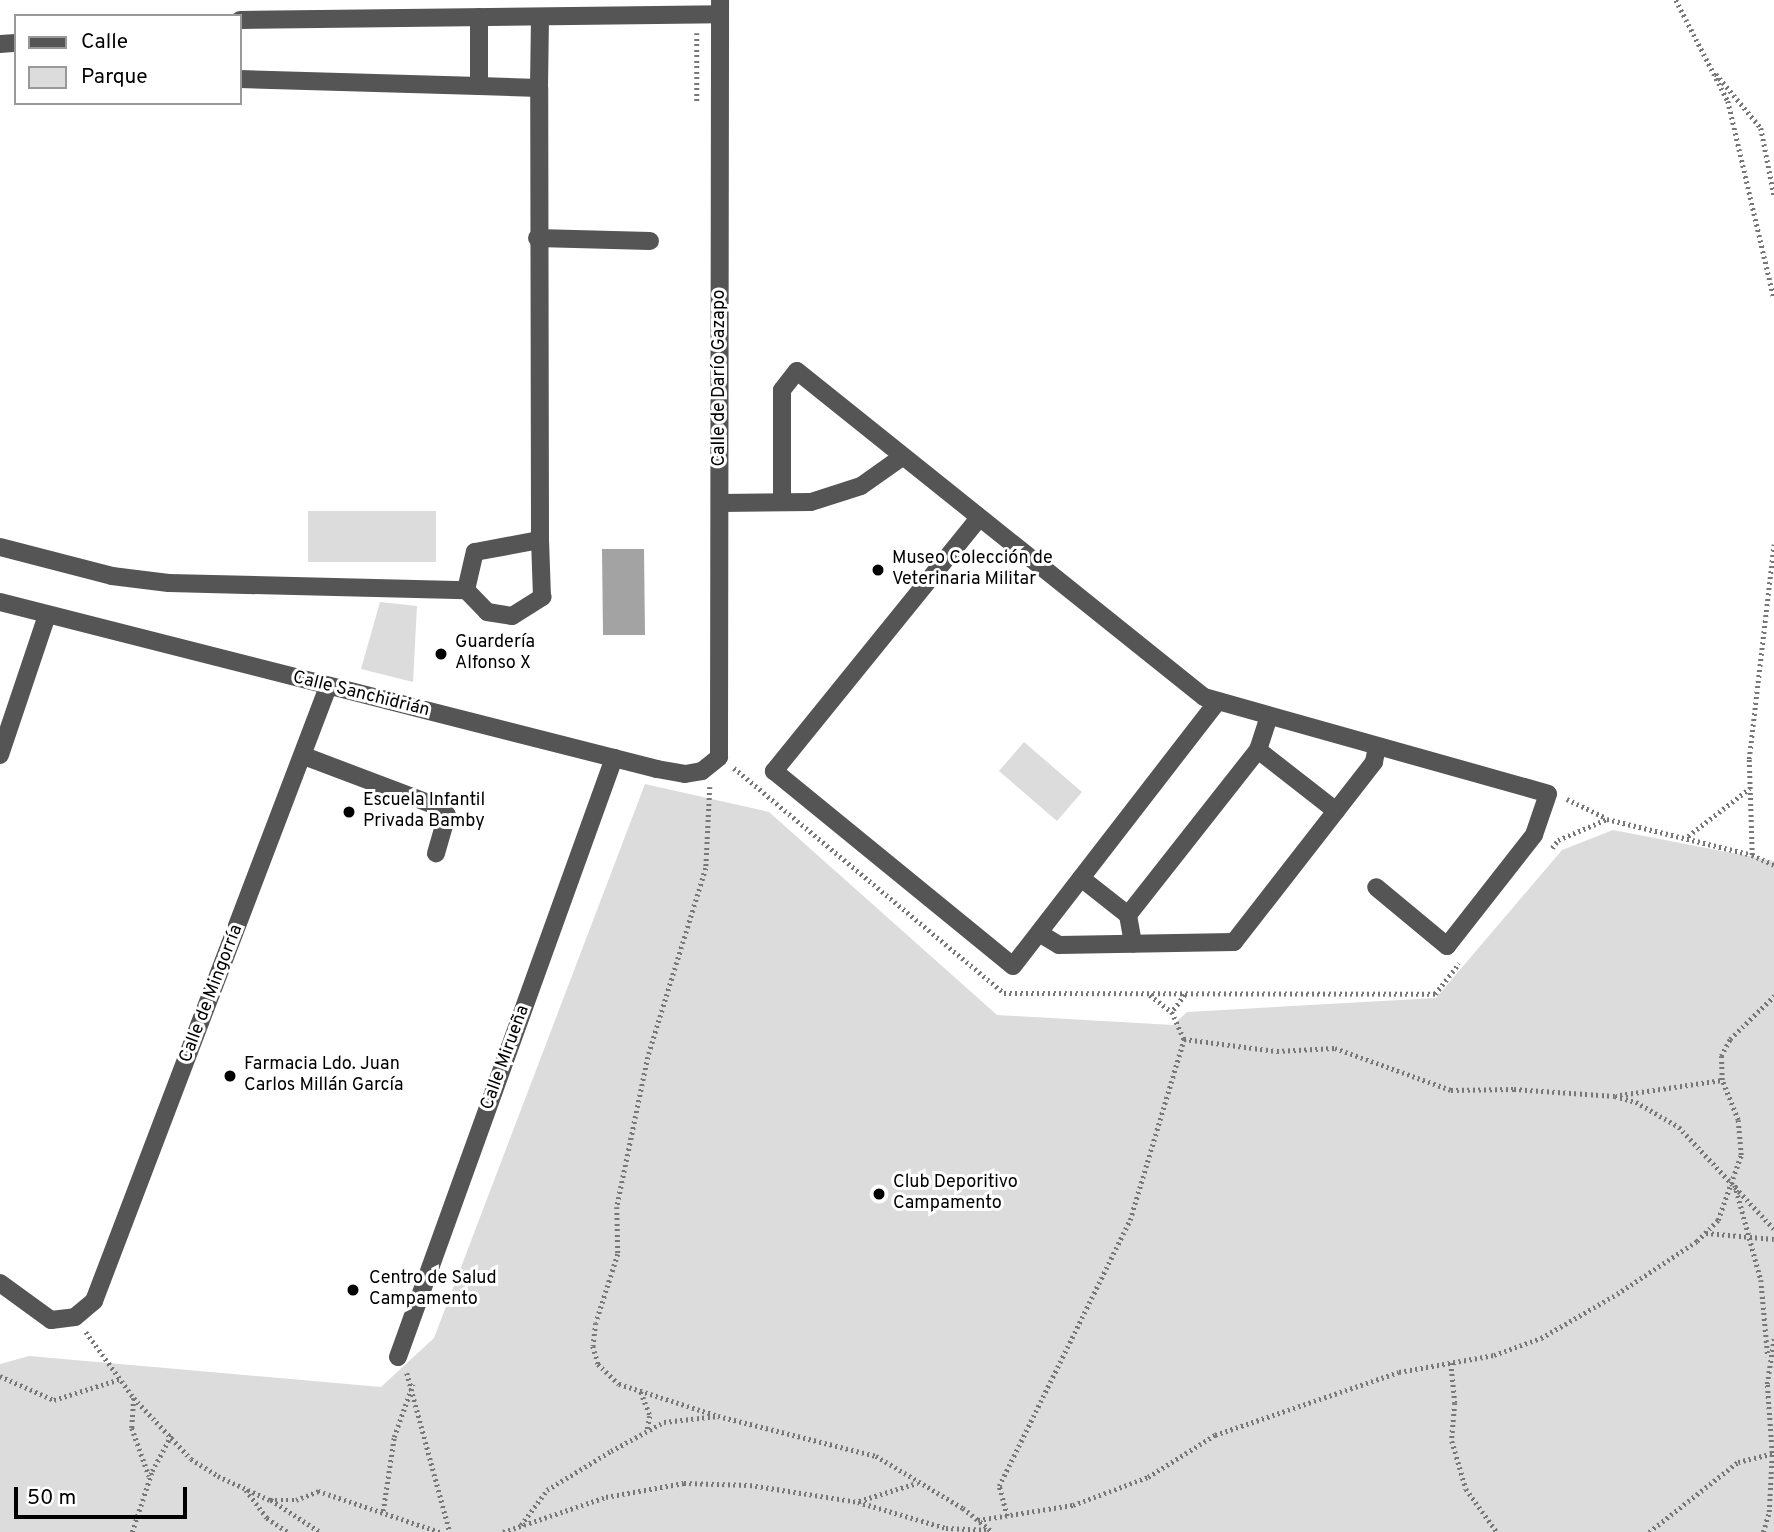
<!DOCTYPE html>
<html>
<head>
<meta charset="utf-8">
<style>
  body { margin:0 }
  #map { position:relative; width:1774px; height:1532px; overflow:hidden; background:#fff; font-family:Overpass,sans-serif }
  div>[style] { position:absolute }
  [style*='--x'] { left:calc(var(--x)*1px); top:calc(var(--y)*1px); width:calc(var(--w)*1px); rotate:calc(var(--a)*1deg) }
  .green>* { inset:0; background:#dcdcdc }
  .water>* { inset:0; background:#a3a3a3 }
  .path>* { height:4.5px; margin-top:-2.25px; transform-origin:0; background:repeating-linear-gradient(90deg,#777 0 2px,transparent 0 5.5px) }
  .minor>* { height:18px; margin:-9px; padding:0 9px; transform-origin:9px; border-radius:9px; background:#555 }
  .dots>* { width:19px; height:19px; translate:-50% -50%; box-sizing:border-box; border:4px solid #fff; border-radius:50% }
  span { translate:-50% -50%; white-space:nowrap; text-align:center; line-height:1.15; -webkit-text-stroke:6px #fff; paint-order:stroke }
  .street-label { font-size:18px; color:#000 }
  .poi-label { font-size:18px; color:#000 }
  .left { translate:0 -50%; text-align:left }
  .legend { position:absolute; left:14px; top:14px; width:228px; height:91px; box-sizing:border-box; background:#fff; border:2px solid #999; margin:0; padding:9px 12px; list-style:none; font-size:21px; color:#000 }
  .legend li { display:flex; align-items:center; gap:14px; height:35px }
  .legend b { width:35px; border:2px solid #999 }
  .scale { position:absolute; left:14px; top:1487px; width:173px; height:32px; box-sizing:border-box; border:4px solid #000; border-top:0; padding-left:9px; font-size:21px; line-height:24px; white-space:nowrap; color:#000; -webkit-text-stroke:5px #fff; paint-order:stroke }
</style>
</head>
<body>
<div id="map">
  <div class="green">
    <div style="clip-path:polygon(308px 511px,436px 511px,436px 562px,308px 562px)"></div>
    <div style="clip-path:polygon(380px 602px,417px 606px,413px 682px,361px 669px)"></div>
    <div style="clip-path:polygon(1024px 742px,1082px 792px,1057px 821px,999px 771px)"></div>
    <div style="clip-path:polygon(645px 784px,769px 812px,997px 1015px,1173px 1025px,1187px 1012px,1436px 998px,1562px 850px,1613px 830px,1774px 861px,1774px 1532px,0 1532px,0 1364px,29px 1356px,381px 1387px,434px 1338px)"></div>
  </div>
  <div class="water">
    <div style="clip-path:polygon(602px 549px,644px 549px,645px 635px,603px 635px)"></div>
  </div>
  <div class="path">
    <div style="--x:1676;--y:0;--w:114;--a:62.8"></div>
    <div style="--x:1728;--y:101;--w:203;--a:76.9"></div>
    <div style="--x:697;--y:33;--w:71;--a:90"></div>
    <div style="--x:1716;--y:74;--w:70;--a:50.2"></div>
    <div style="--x:1761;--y:128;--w:68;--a:79"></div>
    <div style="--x:734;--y:768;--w:351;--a:39.8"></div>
    <div style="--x:1004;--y:993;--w:431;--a:0.1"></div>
    <div style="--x:1435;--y:994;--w:39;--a:-52"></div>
    <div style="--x:710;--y:787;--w:81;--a:92.8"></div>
    <div style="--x:706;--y:868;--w:198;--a:107.1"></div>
    <div style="--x:648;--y:1057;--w:153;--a:101.7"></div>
    <div style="--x:617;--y:1207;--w:47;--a:88.8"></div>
    <div style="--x:618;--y:1254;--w:72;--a:107.7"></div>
    <div style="--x:596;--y:1323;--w:23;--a:97"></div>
    <div style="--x:593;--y:1346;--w:19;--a:74"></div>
    <div style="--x:598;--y:1364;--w:29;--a:44"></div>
    <div style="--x:619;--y:1384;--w:104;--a:17.9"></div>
    <div style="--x:1567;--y:799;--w:43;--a:26"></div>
    <div style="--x:1688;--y:836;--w:78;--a:-37.7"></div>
    <div style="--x:1552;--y:848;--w:10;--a:-53"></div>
    <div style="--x:1558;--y:840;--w:53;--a:-23.2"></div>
    <div style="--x:1607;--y:819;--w:149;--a:13.9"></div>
    <div style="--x:1752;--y:855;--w:24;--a:24"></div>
    <div style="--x:1752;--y:855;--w:96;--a:-91.8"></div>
    <div style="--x:1749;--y:759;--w:216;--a:-83.4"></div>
    <div style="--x:1150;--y:995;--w:28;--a:38"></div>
    <div style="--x:1185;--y:995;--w:21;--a:127"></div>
    <div style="--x:1172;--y:1012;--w:30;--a:66"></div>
    <div style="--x:1184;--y:1039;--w:94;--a:7.4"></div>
    <div style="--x:1277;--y:1051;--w:58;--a:-3"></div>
    <div style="--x:1335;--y:1048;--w:123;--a:19.9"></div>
    <div style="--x:1451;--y:1090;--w:63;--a:-0.9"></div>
    <div style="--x:1514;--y:1089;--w:101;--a:4"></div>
    <div style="--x:1615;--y:1096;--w:22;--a:16"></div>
    <div style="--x:1636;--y:1102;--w:50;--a:30.2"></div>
    <div style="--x:1679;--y:1127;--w:139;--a:47"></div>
    <div style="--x:1620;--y:1095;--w:103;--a:-8.4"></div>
    <div style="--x:1735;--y:1185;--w:98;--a:74.7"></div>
    <div style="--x:1761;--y:1280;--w:77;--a:84.8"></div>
    <div style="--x:1706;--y:1233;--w:68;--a:5"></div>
    <div style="--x:86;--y:1332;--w:82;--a:54"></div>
    <div style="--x:134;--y:1398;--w:83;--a:46.9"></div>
    <div style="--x:191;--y:1459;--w:32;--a:32"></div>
    <div style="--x:218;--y:1476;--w:57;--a:24.8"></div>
    <div style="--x:270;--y:1500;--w:26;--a:0"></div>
    <div style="--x:296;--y:1500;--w:24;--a:-22"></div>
    <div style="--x:318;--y:1491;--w:129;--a:18.6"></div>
    <div style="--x:1451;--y:1363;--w:40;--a:84.3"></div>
    <div style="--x:1455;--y:1403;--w:38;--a:95"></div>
    <div style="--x:1452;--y:1441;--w:50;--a:73.7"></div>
    <div style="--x:1466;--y:1489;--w:53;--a:54.2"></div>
    <div style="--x:407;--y:1373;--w:165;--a:74.9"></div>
    <div style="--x:0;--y:1376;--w:59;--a:24"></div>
    <div style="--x:54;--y:1400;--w:69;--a:-17.7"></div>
    <div style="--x:641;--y:1392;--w:26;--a:69"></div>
    <div style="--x:650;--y:1416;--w:15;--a:101"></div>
    <div style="--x:134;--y:1398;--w:30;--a:94"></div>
    <div style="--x:132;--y:1428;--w:51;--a:70.5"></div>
    <div style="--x:246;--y:1490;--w:35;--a:53"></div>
    <div style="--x:267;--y:1518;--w:25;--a:34"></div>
    <div style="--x:271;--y:1500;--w:59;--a:33.1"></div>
    <div style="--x:859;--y:1501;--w:61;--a:-17.2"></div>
    <div style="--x:383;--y:1511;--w:75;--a:-81.5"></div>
    <div style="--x:394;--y:1437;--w:56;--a:-70.3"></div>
    <div style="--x:1007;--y:1516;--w:31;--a:-105"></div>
    <div style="--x:999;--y:1486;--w:297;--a:-63.8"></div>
    <div style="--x:1130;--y:1220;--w:189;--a:-73.4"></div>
    <div style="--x:978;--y:1520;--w:96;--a:-9"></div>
    <div style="--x:1073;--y:1505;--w:80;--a:-20.5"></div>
    <div style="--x:1148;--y:1477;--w:79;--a:-32.1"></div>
    <div style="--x:1215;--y:1435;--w:194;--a:-18.9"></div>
    <div style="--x:1399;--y:1372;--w:97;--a:-10.1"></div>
    <div style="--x:1494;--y:1355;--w:50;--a:-19.9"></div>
    <div style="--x:1541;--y:1338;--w:88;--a:-30.1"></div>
    <div style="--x:1617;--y:1294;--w:96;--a:-33.5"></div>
    <div style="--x:1697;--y:1241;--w:30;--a:-45"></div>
    <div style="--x:1718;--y:1220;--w:69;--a:-70.5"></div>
    <div style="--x:1741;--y:1155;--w:35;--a:-95"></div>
    <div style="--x:1738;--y:1120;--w:43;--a:-111.8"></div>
    <div style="--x:1722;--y:1080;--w:24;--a:-92"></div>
    <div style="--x:1721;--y:1056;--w:19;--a:-62"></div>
    <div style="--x:1730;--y:1039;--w:62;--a:-44.3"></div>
    <div style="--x:521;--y:1525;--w:44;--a:-53.4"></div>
    <div style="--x:547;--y:1490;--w:75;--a:-31.4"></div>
    <div style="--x:611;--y:1451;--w:60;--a:-28.7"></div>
    <div style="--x:664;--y:1422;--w:54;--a:-6.3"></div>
    <div style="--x:718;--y:1416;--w:163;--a:14.2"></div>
    <div style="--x:876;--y:1456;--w:101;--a:30.9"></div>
    <div style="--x:963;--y:1508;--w:38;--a:39"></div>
    <div style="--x:132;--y:1532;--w:64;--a:-71.8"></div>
    <div style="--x:152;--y:1471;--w:42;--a:-61.6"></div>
    <div style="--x:503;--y:1532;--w:109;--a:-18.8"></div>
    <div style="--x:606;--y:1497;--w:79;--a:-10.2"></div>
    <div style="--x:684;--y:1483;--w:66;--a:1.7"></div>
    <div style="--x:750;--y:1485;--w:109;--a:8.9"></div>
    <div style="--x:858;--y:1502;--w:92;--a:16.5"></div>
    <div style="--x:946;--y:1528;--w:44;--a:2.6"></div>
    <div style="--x:1649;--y:1532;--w:113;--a:-38.2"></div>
    <div style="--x:1738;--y:1462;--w:36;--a:-14"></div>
    <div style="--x:1763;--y:1532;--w:21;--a:-73"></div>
    <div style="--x:1769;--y:1512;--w:59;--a:-87.1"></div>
    <div style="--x:1772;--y:1453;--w:69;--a:-94.1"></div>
    <div style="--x:1767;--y:1384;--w:47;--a:-81.3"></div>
  </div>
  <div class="minor">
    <div style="--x:479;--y:17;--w:69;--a:90"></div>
    <div style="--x:479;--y:86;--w:60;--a:1.9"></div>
    <div style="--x:539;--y:88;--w:71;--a:-89.2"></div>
    <div style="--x:240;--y:20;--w:480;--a:-0.7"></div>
    <div style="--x:0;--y:44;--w:16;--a:-4"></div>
    <div style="--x:240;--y:79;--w:239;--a:1.7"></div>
    <div style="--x:537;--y:238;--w:113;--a:1.5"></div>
    <div style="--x:782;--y:502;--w:112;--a:-90"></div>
    <div style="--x:782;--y:390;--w:24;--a:-52"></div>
    <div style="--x:797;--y:371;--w:521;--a:38.69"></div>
    <div style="--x:1204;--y:697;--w:357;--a:15.7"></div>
    <div style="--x:1548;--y:794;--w:43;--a:108.9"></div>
    <div style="--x:1534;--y:835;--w:141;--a:128.1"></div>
    <div style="--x:1447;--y:946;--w:92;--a:-140.3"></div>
    <div style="--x:720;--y:503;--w:91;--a:-0.6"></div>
    <div style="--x:811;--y:502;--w:52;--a:-17.7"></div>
    <div style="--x:861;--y:486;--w:50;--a:-35.3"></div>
    <div style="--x:979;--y:518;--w:326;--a:129"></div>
    <div style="--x:774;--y:771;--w:308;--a:39.2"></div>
    <div style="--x:1013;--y:966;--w:335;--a:-52.3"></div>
    <div style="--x:0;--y:547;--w:116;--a:14.5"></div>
    <div style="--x:112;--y:576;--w:57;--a:7"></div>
    <div style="--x:169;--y:583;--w:297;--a:1.4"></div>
    <div style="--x:466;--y:590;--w:39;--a:-77"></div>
    <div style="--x:475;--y:552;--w:66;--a:-10.5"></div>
    <div style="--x:540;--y:540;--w:452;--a:-90.1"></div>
    <div style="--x:466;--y:590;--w:30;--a:46"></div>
    <div style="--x:487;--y:612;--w:25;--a:9"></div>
    <div style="--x:512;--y:616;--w:36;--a:-32"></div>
    <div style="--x:542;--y:597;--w:57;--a:-92"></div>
    <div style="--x:0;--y:602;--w:678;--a:14.26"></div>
    <div style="--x:657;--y:769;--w:28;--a:10"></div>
    <div style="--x:685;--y:774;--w:17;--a:-10"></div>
    <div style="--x:702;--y:771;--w:22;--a:-39"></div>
    <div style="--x:719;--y:757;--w:757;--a:-89.92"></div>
    <div style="--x:1258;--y:750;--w:99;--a:38"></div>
    <div style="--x:0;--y:755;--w:148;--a:-71.4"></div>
    <div style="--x:304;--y:756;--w:144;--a:20.7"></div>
    <div style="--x:439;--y:807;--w:11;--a:45"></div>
    <div style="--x:447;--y:815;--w:40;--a:106"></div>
    <div style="--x:1081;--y:878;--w:60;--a:38.2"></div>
    <div style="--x:1128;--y:915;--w:29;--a:80"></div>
    <div style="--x:1128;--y:915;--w:210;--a:-51.8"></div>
    <div style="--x:1258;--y:750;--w:35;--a:-72"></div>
    <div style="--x:1039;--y:933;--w:23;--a:31"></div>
    <div style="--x:1059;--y:945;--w:175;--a:-1"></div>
    <div style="--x:1234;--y:942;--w:228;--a:-52.1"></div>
    <div style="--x:1374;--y:762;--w:15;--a:-79"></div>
    <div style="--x:0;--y:1283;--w:63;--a:36"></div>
    <div style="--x:51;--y:1320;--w:24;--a:-7"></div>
    <div style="--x:75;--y:1317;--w:25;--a:-40"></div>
    <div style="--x:94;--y:1301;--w:657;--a:-69.14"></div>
    <div style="--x:398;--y:1357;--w:637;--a:-70.17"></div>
  </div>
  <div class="dots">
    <div style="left:878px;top:570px;background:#000"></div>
    <div style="left:441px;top:654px;background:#000"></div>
    <div style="left:349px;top:812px;background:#000"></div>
    <div style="left:230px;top:1076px;background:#000"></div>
    <div style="left:879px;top:1194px;background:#000"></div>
    <div style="left:353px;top:1290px;background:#000"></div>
  </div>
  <div class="street-label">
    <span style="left:720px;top:378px;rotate:-90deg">Calle de Darío Gazapo</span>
    <span style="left:361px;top:695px;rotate:14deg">Calle Sanchidrián</span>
    <span style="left:212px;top:994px;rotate:-69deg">Calle de Mingorría</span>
    <span style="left:506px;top:1058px;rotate:-70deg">Calle Mirueña</span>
  </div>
  <div class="poi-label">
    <span class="left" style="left:892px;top:570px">Museo Colección de<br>Veterinaria Militar</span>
    <span class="left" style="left:455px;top:654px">Guardería<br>Alfonso X</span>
    <span class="left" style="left:363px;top:812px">Escuela Infantil<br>Privada Bamby</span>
    <span class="left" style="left:244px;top:1076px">Farmacia Ldo. Juan<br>Carlos Millán García</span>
    <span class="left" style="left:893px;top:1194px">Club Deporitivo<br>Campamento</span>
    <span class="left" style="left:369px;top:1290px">Centro de Salud<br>Campamento</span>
  </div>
  <ul class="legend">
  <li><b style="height:9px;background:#555"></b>Calle</li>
  <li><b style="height:19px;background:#dcdcdc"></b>Parque</li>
  </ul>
  <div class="scale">50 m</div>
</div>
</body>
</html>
